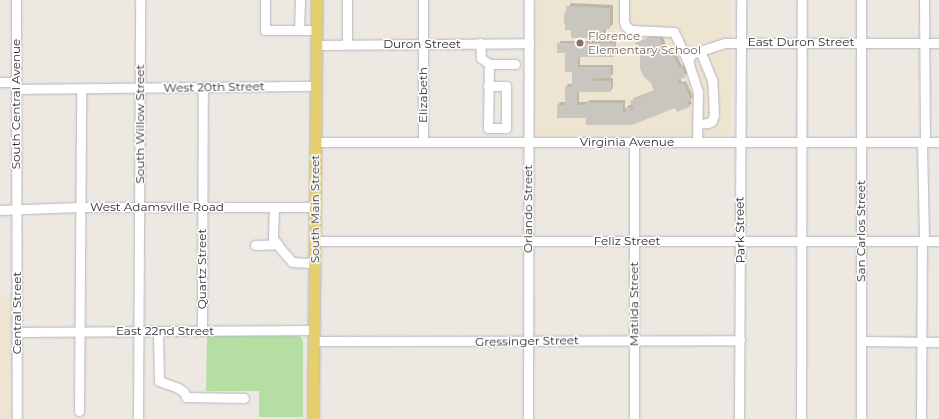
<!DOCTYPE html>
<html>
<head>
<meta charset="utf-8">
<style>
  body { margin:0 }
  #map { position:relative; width:939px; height:419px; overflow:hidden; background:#ede8e1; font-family:Montserrat,sans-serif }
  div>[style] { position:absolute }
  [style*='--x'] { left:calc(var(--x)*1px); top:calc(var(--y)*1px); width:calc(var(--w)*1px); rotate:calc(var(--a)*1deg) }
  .education>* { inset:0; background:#ede5d2 }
  .green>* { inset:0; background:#b4dea2 }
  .shadow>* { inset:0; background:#0003 }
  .building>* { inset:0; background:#c9c6bf }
  .roads { filter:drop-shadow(0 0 1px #b4b6bf) drop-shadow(0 0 1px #b4b6bf) }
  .minor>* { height:9px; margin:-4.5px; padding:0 4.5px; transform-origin:4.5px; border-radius:4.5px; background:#fff }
  .major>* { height:11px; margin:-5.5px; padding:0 5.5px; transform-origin:5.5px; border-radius:5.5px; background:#e5ce6d }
  .dots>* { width:11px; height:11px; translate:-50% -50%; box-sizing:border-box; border:2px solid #fff; border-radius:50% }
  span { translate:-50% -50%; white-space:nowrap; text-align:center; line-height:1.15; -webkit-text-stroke:3px #fff; paint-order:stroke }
  .education-label { font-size:12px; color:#785e54 }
  .left { translate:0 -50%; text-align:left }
  .street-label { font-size:12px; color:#2d2d2d }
</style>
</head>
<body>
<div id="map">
  <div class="education">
    <div style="clip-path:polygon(535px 0,728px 0,732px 21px,732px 131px,730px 134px,726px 136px,540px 137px,536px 135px,534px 132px)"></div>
    <div style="clip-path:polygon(0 295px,12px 295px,12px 419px,160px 419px,0 419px)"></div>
  </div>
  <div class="green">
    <div style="clip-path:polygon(207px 335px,297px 336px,301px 337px,303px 341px,303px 417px,259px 417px,259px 391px,206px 391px)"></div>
  </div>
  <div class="shadow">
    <div style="clip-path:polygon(571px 3px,613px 5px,613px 24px,609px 28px,606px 28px,606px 33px,602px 37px,572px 29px,565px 22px,565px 13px)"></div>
    <div style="clip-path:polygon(656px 34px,656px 36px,662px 34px,668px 51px,674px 49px,682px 66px,685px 65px,688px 73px,680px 78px,682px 82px,686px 81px,693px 97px,690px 100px,692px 103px,689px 106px,587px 117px,558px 105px,560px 102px,566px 102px,566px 87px,568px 84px,573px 84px,573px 71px,566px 52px,558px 44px,561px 41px,616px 41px,616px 53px,614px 56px,580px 56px,580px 65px,613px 65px,613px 74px,609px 78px,613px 78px,613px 88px,610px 91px,579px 91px,579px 102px,588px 102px,590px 100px,625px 100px,625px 109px,629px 105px,633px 104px,632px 101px,634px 98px,655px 90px,636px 43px)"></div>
  </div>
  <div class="building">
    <div style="clip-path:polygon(566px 6px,610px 8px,610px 29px,603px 29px,603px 38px,571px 38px,571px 30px,565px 30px,565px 23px,564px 23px,564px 13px,566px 13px)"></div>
    <div style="clip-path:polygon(653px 36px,654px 38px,659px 36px,665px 53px,671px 51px,680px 68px,682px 67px,686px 77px,677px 80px,679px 84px,684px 83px,691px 100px,687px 102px,690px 107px,677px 112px,675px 108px,632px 125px,586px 125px,586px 118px,557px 118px,557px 105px,565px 105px,565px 87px,572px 87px,572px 72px,565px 72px,565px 53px,557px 53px,557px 43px,614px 43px,614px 57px,578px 57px,578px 67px,611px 67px,611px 78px,593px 78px,593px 81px,611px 81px,611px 92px,577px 92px,577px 105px,586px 105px,586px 103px,623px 103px,623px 112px,626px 112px,626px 107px,630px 107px,631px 111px,634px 110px,630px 101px,654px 91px,651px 83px,643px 76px,640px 68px,640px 56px,635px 43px)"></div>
  </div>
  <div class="roads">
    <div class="minor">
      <div style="--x:16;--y:0;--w:419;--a:89.9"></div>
      <div style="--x:265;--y:0;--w:30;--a:90"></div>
      <div style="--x:265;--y:30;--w:51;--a:0"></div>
      <div style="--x:624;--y:0;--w:20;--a:90"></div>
      <div style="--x:624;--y:20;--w:5;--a:79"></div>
      <div style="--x:625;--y:25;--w:7;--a:45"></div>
      <div style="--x:630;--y:30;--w:44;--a:2.6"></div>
      <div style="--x:674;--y:32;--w:33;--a:65"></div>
      <div style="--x:924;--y:0;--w:142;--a:89.6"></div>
      <div style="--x:299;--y:30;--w:30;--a:-88"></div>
      <div style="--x:480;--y:43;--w:15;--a:86"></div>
      <div style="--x:481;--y:58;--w:10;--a:37"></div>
      <div style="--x:489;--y:64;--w:64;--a:90.9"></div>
      <div style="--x:488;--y:128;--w:18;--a:0"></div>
      <div style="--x:506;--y:128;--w:42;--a:-90"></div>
      <div style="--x:506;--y:86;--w:18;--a:180"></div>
      <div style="--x:347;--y:44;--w:44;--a:-90"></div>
      <div style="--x:316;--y:45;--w:213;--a:-0.5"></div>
      <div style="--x:489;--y:64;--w:26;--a:0"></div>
      <div style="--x:0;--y:82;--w:16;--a:0"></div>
      <div style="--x:16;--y:89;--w:300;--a:-0.6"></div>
      <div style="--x:697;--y:124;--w:11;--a:-5"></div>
      <div style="--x:708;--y:123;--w:4;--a:-27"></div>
      <div style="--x:712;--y:121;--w:7;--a:-74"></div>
      <div style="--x:714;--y:114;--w:34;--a:-93"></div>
      <div style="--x:712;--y:80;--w:31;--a:-112"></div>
      <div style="--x:315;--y:142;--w:624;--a:0"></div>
      <div style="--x:423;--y:142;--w:142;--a:-90"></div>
      <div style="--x:697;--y:142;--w:50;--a:-88.9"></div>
      <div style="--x:698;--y:92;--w:32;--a:-108"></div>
      <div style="--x:688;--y:62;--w:6;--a:-72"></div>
      <div style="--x:690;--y:56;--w:5;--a:-37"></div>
      <div style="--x:694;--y:53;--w:33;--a:-18"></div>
      <div style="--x:725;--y:43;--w:214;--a:0"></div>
      <div style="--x:922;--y:142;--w:99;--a:88.8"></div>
      <div style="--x:274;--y:207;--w:31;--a:92"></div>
      <div style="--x:273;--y:238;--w:12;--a:55"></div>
      <div style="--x:280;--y:248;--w:18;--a:49"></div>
      <div style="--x:292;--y:262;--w:22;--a:3"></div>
      <div style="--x:0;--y:210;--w:79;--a:-2.2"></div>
      <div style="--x:79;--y:207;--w:236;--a:0"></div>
      <div style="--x:315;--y:241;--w:624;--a:0"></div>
      <div style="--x:255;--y:245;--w:23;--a:-2"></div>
      <div style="--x:158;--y:331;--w:50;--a:88.9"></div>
      <div style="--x:159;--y:381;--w:20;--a:20"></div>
      <div style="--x:178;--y:388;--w:7;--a:34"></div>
      <div style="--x:184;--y:392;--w:5;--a:68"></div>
      <div style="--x:186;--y:397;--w:58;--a:1"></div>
      <div style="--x:202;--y:331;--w:244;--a:-89.8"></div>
      <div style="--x:17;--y:332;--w:297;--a:-0.4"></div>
      <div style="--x:314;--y:341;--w:426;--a:-0.1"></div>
      <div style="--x:861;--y:341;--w:78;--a:0.7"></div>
      <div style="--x:79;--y:411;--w:322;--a:-89.6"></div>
      <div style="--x:138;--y:419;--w:419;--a:-89.7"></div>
      <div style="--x:528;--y:419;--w:419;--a:-89.9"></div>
      <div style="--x:634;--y:419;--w:277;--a:-90"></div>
      <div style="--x:739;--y:419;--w:419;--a:-89.7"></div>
      <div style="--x:801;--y:419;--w:419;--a:-89.9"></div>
      <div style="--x:861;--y:419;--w:419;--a:-90"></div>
      <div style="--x:921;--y:419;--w:178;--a:-89.7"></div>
    </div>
    <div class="major">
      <div style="--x:313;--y:419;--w:419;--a:-89.5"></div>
    </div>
  </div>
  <div class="dots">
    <div style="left:580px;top:43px;background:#8d6e63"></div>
  </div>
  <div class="education-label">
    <span class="left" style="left:588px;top:43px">Florence<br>Elementary School</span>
  </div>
  <div class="street-label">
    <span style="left:801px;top:42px">East Duron Street</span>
    <span style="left:422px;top:44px">Duron Street</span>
    <span style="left:214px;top:87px;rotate:-1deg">West 20th Street</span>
    <span style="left:423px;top:95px;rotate:-90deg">Elizabeth</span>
    <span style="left:16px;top:104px;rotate:-90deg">South Central Avenue</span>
    <span style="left:140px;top:124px;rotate:-90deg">South Willow Street</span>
    <span style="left:627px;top:142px">Virginia Avenue</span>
    <span style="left:157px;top:207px">West Adamsville Road</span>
    <span style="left:315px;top:209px;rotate:-90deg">South Main Street</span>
    <span style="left:528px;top:209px;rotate:-90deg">Orlando Street</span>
    <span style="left:740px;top:230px;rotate:-91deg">Park Street</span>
    <span style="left:861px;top:231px;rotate:-90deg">San Carlos Street</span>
    <span style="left:627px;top:241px">Feliz Street</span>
    <span style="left:202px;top:269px;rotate:-90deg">Quartz Street</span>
    <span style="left:634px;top:304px;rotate:-90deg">Matilda Street</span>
    <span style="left:17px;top:313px;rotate:-90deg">Central Street</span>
    <span style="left:165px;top:331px">East 22nd Street</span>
    <span style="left:527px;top:341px;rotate:-1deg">Gressinger Street</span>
  </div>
</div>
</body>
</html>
